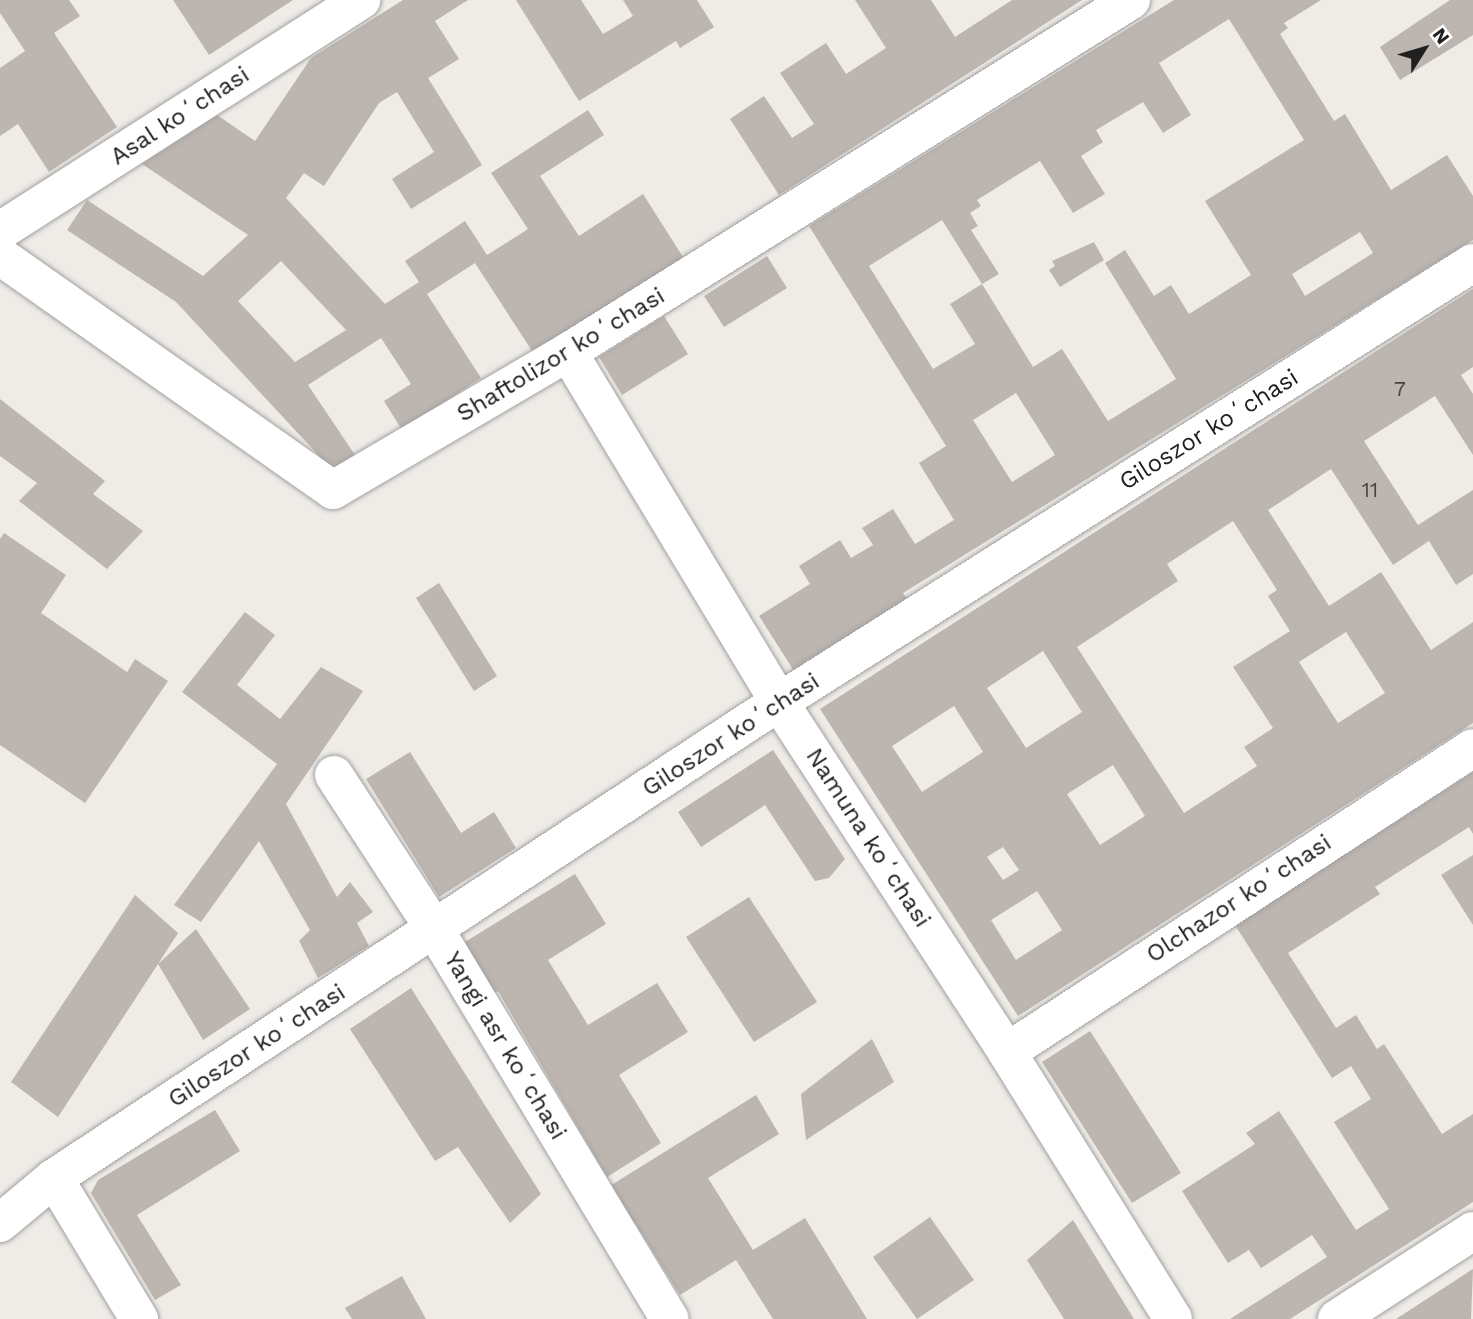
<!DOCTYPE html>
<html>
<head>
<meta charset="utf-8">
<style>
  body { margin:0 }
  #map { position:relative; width:1473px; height:1319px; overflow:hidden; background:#efece7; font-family:"Work Sans",sans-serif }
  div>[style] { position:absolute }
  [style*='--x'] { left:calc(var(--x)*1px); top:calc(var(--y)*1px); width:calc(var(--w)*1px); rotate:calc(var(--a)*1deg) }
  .building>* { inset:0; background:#bcb5b0 }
  .roads { filter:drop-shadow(0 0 2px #a1a1a1) drop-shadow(0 0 2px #a1a1a1) }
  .street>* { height:38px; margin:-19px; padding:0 19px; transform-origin:19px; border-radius:19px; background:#fff }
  span { translate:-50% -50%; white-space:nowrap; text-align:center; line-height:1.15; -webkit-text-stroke:6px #fff; paint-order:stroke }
  .number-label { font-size:21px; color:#474544 }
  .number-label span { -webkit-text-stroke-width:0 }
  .street-label { font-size:24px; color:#202020 }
  .north { position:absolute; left:1389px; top:14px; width:70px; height:70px; -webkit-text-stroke:5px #fff; paint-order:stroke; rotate:53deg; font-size:19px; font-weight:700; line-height:28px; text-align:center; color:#202020 }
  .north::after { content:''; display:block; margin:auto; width:24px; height:32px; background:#202020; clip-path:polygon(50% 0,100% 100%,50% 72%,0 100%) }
</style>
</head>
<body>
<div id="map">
  <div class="building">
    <div style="clip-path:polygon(0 0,69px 0,80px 16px,54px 33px,117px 127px,49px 172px,18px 124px,0 136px,0 68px,25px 51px,0 13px)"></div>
    <div style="clip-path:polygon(173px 0,293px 0,209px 55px)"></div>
    <div style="clip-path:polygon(evenodd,403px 0,468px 0,435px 21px,459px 59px,428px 78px,482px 165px,411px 209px,392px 179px,434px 152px,397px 92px,379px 103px,324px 186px,304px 173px,286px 198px,385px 304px,419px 282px,405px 261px,465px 221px,487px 255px,528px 229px,491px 173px,588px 110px,604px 135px,540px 176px,579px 236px,643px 194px,683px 257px,534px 354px,475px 263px,427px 294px,481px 378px,402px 430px,384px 401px,411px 384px,381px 338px,308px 385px,355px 455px,335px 473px,176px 302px,67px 230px,87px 200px,203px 276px,248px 235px,142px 164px,217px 115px,255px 141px,311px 58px,403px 0,281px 261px,346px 330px,295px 362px,238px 301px,281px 261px)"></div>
    <div style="clip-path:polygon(516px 0,581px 0,603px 34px,633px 16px,623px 0,697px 0,714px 27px,680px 48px,676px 41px,579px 101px)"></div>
    <div style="clip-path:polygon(855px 0,931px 0,955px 37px,1012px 0,1082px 0,779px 195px,730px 119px,764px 96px,792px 138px,814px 124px,780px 73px,826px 43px,846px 74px,886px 48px)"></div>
    <div style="clip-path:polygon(evenodd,1174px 0,1321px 0,1284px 23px,1288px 28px,1280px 34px,1334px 121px,1345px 114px,1391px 190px,1447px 155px,1473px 196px,1473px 240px,903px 593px,908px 600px,794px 671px,759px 616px,810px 584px,799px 566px,840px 540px,851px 558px,873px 545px,862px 528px,893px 509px,915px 544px,954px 520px,919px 463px,946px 446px,809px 226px,1174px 0,1229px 19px,1304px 140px,1205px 201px,1251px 275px,1189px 314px,1171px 285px,1154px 296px,1125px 250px,1105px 263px,1176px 379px,1108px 421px,1062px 349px,1033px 367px,982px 284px,950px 304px,975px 344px,933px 369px,869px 266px,942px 220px,982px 284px,999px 274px,971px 230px,978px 226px,970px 213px,981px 206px,977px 200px,1040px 161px,1073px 213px,1105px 194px,1081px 156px,1103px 142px,1096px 130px,1143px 102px,1163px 133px,1191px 115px,1159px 63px,1229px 19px,1174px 0,1360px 232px,1373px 253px,1305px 296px,1292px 274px,1360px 232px,1174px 0,1016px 393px,1055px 455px,1012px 482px,973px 420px,1016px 393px)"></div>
    <div style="clip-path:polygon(1450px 0,1473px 0,1473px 35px,1400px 80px,1380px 47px)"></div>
    <div style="clip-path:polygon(1094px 242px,1104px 260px,1060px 287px,1049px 270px,1055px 266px,1052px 261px)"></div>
    <div style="clip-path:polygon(767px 256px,787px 288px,724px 327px,704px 296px)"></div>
    <div style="clip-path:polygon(evenodd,1473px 289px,1473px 367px,1461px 375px,1473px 394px,1473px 455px,1435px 396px,1364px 441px,1418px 525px,1473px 490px,1473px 574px,1456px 585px,1429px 541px,1393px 565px,1331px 469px,1268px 510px,1329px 606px,1381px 572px,1431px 650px,1473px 622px,1473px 723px,1018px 1016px,820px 709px,1473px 289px,1233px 521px,1277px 590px,1268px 596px,1290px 631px,1233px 667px,1273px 728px,1244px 747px,1257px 766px,1184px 813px,1077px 647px,1178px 581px,1167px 564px,1233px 521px,1473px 289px,1346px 632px,1385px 693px,1338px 723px,1299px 662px,1346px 632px,1473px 289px,1043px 651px,1082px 712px,1026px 748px,987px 688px,1043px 651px,1473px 289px,954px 706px,983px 752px,922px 792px,892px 746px,954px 706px,1473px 289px,1113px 765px,1145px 816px,1100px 845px,1067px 794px,1113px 765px,1473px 289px,1003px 847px,1019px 870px,1003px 880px,987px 857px,1003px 847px,1473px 289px,1037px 891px,1062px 930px,1016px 960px,991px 920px,1037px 891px)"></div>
    <div style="clip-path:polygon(664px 316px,688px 354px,622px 395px,599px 357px)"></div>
    <div style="clip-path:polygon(0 399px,105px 481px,93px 494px,143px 531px,107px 569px,19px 501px,37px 483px,0 456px)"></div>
    <div style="clip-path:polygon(4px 533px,66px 575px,41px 613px,127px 672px,135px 659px,168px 681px,85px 803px,0 745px,0 539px)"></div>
    <div style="clip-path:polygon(439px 583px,497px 676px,474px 691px,416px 598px)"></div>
    <div style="clip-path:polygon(245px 612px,275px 635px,237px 685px,280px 719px,321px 667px,363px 691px,286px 804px,337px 897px,350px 882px,373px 912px,357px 923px,369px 946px,318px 978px,299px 941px,310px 930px,259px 841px,201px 922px,174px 905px,277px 764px,182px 692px)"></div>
    <div style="clip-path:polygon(773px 750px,845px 859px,829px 878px,815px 881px,765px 805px,701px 847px,678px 812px)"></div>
    <div style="clip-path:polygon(410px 752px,461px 833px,494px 812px,516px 848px,439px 897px,366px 779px)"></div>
    <div style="clip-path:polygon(1473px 772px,1473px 834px,1469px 827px,1375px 887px,1380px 894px,1288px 953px,1336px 1028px,1356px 1015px,1377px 1049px,1384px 1044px,1442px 1134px,1473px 1114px,1473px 1202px,1290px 1319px,1230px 1319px,1327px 1257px,1312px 1235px,1261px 1268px,1249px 1250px,1228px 1263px,1182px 1191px,1255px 1144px,1246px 1133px,1279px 1111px,1356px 1230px,1389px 1209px,1334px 1122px,1371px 1099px,1351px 1066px,1332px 1078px,1235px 925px)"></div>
    <div style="clip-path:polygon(1473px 855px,1473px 925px,1441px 875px)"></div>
    <div style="clip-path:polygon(575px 874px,606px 924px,548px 960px,588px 1025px,657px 983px,688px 1032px,619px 1075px,661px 1143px,607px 1177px,498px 991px,492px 995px,460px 945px)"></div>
    <div style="clip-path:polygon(135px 895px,178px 933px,158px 964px,196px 929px,250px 1009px,203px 1040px,158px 964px,58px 1117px,11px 1082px)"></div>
    <div style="clip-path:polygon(749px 897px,817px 1002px,754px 1042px,686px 937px)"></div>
    <div style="clip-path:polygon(411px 988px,541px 1194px,510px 1223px,458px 1147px,435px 1161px,350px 1029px)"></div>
    <div style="clip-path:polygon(1090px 1031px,1181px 1173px,1132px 1203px,1042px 1062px)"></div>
    <div style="clip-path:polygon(872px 1039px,894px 1082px,806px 1140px,801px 1094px)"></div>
    <div style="clip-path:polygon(756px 1095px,779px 1134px,708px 1178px,753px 1250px,805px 1218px,867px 1319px,773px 1319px,736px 1260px,680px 1295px,635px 1223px,629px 1227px,605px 1189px)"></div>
    <div style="clip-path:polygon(215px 1110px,240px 1151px,137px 1215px,181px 1285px,155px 1300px,91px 1193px,98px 1180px)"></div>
    <div style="clip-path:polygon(930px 1217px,974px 1280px,917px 1319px,873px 1257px)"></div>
    <div style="clip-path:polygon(1073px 1220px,1134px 1319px,1064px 1319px,1027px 1260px)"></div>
    <div style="clip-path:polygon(1473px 1269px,1471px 1319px,1396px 1319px)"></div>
    <div style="clip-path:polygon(402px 1276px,426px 1319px,352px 1319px,345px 1308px)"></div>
  </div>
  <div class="roads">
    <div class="street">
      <div style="--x:0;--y:231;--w:429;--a:-32.6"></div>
      <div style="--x:0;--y:256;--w:407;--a:35.1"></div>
      <div style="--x:333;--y:490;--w:273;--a:-30.4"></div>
      <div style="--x:568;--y:352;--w:664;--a:-32.01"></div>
      <div style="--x:568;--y:352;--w:409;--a:58.9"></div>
      <div style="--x:779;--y:702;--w:418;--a:56.9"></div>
      <div style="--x:1007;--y:1052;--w:314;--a:58.1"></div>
      <div style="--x:334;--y:775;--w:185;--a:56.9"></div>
      <div style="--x:435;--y:930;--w:454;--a:58.9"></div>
      <div style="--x:1007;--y:1052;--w:556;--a:-33.12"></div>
      <div style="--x:54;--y:1178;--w:165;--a:58.9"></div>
      <div style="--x:0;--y:1223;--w:70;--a:-39.8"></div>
      <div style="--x:54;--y:1178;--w:867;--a:-33.29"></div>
      <div style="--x:779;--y:702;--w:821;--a:-32.32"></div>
      <div style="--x:1337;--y:1319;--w:162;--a:-32.9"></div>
    </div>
  </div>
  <div class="number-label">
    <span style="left:1400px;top:389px">7</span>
    <span style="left:1370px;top:490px">11</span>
  </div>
  <div class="street-label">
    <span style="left:180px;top:116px;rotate:-33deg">Asal koʻchasi</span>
    <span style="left:561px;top:355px;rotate:-31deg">Shaftolizor koʻchasi</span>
    <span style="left:1209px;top:430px;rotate:-32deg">Giloszor koʻchasi</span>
    <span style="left:731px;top:735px;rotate:-33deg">Giloszor koʻchasi</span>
    <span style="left:868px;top:838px;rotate:57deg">Namuna koʻchasi</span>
    <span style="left:1239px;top:899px;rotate:-33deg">Olchazor koʻchasi</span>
    <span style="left:257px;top:1046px;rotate:-33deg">Giloszor koʻchasi</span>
    <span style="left:505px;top:1046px;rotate:59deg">Yangi asr koʻchasi</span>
  </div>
  <div class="north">N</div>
</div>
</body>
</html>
